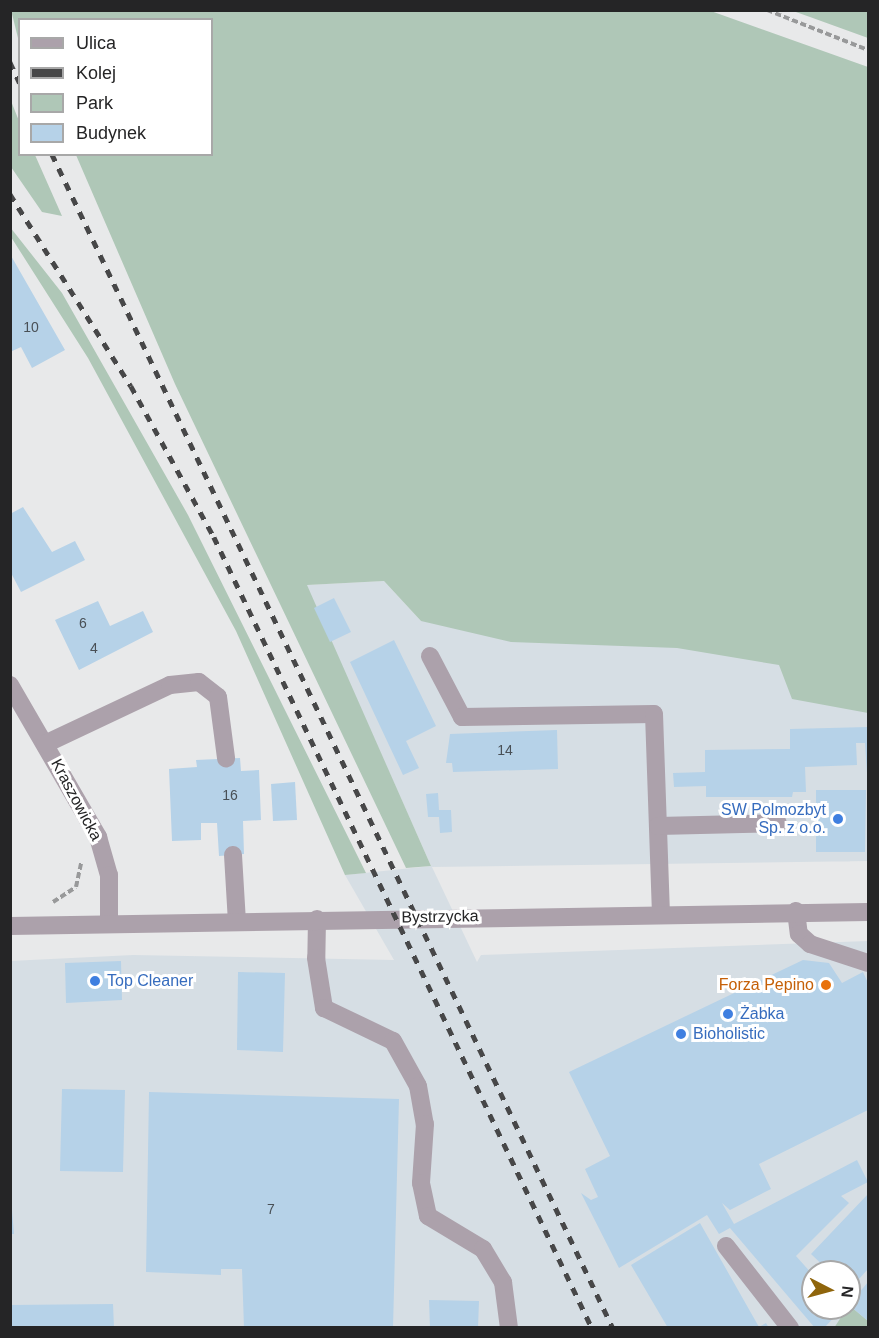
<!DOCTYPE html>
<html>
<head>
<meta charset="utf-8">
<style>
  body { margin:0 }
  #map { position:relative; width:879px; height:1338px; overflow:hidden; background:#e8e9ea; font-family:Arial,sans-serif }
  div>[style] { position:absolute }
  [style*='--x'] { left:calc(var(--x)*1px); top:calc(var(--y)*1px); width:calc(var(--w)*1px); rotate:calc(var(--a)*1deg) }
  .built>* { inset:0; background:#d6dee4 }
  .green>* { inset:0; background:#afc7b7 }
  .building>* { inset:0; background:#b6d2e8 }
  .path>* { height:4px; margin-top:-2px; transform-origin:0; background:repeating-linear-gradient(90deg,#98999a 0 6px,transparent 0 9px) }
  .minor>* { height:18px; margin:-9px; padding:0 9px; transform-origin:9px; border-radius:9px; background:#aca1ab }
  .rail>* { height:4.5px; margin-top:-2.25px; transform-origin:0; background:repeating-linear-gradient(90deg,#474748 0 8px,transparent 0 16px) }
  .dots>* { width:16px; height:16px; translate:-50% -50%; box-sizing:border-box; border:3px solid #fff; border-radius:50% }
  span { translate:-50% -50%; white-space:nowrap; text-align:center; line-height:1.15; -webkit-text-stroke:6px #fff; paint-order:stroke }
  .number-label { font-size:14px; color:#495056 }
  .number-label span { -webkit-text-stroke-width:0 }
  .street-label { font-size:16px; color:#252526 }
  .shop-label { font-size:16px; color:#366cbe }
  .right { translate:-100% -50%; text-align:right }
  .left { translate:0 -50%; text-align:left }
  .food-label { font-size:16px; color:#c56008 }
  .frame { position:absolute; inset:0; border:12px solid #252526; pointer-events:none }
  .legend { position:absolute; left:18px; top:18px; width:195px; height:138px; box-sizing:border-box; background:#fff; border:2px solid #a8a8a8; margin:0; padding:8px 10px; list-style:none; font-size:18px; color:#252526 }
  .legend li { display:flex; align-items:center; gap:12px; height:30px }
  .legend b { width:30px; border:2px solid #a8a8a8 }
  .north { position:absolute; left:801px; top:1260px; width:60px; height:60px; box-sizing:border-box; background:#fff; border:2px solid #a8a8a8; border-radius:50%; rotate:96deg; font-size:16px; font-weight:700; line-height:24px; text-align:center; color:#252526 }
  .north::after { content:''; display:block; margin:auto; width:21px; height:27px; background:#8f650c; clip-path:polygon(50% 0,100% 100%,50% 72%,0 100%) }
</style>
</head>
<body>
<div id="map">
  <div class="built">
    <div style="clip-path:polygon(evenodd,868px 574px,868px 861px,432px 867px,477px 962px,481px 955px,868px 941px,868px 1327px,11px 1327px,10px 961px,133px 955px,394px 960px,345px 875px,431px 866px,306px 585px,384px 581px,421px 621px,868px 574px,813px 1272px,849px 1272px,849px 1308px,813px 1308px,813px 1272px)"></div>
  </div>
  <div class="green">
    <div style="clip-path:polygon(11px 10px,708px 10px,868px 67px,868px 713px,792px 699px,779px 665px,677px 648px,511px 642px,421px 621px,384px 581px,307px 585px,431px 866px,406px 868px,175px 384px,76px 155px,212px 154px,212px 20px,20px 20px,19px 42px)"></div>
    <div style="clip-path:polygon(793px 11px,868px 11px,868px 38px,810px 17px)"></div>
    <div style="clip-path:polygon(11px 101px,19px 121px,20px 154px,35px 155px,62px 216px,42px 212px,11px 167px)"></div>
    <div style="clip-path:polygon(10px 227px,62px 293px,188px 515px,366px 873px,345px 875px,236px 631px,88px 358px,11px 237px)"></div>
    <div style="clip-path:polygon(849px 1305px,868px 1321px,868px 1327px,834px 1328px)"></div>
  </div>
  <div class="building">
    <div style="clip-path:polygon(10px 254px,65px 350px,32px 368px,21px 347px,10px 352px)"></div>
    <div style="clip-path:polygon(23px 507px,52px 552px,75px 541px,85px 560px,21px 592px,10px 571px,10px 514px)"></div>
    <div style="clip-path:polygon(334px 598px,351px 632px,330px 642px,314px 608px)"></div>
    <div style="clip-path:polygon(98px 601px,110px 626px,143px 611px,153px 632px,79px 670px,55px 620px)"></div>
    <div style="clip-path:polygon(394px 640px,436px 726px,406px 741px,419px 768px,403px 775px,350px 662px)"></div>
    <div style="clip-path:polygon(868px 727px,868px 788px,865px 743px,856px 743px,857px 765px,805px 767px,806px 792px,793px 792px,792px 797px,706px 797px,706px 786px,674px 787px,673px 773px,705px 772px,705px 750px,790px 749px,790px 729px)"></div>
    <div style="clip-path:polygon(557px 730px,558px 769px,453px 772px,452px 763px,446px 763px,450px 734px)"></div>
    <div style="clip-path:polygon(240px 758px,241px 771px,259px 770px,261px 820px,243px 821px,244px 854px,219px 856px,217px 823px,201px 823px,201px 840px,172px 841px,169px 769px,197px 767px,196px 760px)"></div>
    <div style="clip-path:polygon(295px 782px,297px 820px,273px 821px,271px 784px)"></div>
    <div style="clip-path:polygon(816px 790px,866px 790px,865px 852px,816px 852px)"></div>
    <div style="clip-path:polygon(438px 793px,439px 810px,451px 810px,452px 832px,440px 833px,439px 817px,428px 817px,426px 794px)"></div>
    <div style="clip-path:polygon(803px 960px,829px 963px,842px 983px,863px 972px,868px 983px,868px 1110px,759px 1164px,771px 1189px,730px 1210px,722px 1203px,734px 1224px,857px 1160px,868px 1182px,841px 1196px,849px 1203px,796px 1256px,813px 1275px,813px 1308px,843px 1308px,824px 1328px,815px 1328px,730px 1228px,719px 1234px,707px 1215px,619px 1268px,581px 1193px,591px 1200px,598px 1197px,585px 1169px,610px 1156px,569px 1072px)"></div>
    <div style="clip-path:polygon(121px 961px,122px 1000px,66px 1003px,65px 963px)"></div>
    <div style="clip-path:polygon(238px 972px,285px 973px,283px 1052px,237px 1050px)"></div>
    <div style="clip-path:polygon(62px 1089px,125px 1090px,123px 1172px,60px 1171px)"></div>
    <div style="clip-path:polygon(149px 1092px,399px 1099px,393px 1328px,244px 1328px,242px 1269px,221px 1269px,221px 1275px,146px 1272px)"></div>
    <div style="clip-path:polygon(10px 1187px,14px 1234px,10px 1234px)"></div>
    <div style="clip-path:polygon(868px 1194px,868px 1269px,849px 1290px,849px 1272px,830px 1272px,811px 1254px)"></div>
    <div style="clip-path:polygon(700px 1223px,759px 1327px,766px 1323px,769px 1328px,668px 1328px,631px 1265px)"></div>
    <div style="clip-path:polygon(868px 1282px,868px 1321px,849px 1305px)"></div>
    <div style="clip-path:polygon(429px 1300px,479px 1301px,478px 1328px,430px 1328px)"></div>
    <div style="clip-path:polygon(113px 1304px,114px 1328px,10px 1328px,10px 1305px)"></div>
  </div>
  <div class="path">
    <div style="--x:767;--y:10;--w:109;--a:21.6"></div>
    <div style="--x:53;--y:902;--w:27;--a:-33"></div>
    <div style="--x:76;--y:887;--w:25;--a:-78"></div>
  </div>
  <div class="minor">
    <div style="--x:430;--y:656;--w:69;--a:62.3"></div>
    <div style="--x:462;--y:717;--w:192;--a:-0.9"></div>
    <div style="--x:654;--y:714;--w:200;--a:88"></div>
    <div style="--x:10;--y:685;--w:176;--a:59.9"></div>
    <div style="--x:98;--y:837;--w:40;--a:74"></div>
    <div style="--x:109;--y:875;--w:49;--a:90"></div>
    <div style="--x:45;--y:744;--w:138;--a:-25.3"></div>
    <div style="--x:170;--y:685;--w:29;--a:-6"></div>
    <div style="--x:199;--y:682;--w:24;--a:38"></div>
    <div style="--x:218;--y:697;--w:62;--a:82.5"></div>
    <div style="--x:658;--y:826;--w:120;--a:-1.4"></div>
    <div style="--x:233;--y:855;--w:67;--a:86.6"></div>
    <div style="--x:796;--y:911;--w:23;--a:83"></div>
    <div style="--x:799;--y:934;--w:15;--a:42"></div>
    <div style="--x:810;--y:944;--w:61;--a:18.1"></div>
    <div style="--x:317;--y:919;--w:39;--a:91"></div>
    <div style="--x:316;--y:958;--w:51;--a:80.9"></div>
    <div style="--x:324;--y:1008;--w:76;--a:25.6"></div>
    <div style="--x:393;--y:1041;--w:51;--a:60.9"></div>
    <div style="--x:418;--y:1086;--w:39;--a:80"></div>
    <div style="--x:425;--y:1124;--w:59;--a:93.9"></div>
    <div style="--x:421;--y:1183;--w:34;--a:78"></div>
    <div style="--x:428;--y:1216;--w:64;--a:31"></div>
    <div style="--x:483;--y:1249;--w:39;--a:59"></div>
    <div style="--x:503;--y:1282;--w:46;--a:82.6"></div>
    <div style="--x:10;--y:926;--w:858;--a:-0.93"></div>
    <div style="--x:726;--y:1246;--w:104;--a:52"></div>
  </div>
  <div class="rail">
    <div style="--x:10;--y:62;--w:23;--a:65"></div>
    <div style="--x:52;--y:154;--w:1301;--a:64.46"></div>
    <div style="--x:10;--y:194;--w:227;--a:57.8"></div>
    <div style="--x:131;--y:386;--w:172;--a:61.2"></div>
    <div style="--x:214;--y:537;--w:877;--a:64.46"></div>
  </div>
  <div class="dots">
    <div style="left:838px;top:819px;background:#3f7fe0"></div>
    <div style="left:95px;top:981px;background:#3f7fe0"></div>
    <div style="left:826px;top:985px;background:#e8710a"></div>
    <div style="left:728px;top:1014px;background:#3f7fe0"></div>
    <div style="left:681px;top:1034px;background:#3f7fe0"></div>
  </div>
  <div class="number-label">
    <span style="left:31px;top:327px">10</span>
    <span style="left:83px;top:623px">6</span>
    <span style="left:94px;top:648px">4</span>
    <span style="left:505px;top:750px">14</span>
    <span style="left:230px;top:795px">16</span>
    <span style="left:271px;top:1209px">7</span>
  </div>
  <div class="street-label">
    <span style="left:76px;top:800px;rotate:62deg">Kraszowicka</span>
    <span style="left:440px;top:917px;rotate:-1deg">Bystrzycka</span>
  </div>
  <div class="shop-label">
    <span class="right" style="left:826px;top:819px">SW Polmozbyt<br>Sp. z o.o.</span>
    <span class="left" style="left:107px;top:981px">Top Cleaner</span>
    <span class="left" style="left:740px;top:1014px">Żabka</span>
    <span class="left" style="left:693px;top:1034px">Bioholistic</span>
  </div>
  <div class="food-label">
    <span class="right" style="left:814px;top:985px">Forza Pepino</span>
  </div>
  <div class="frame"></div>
  <ul class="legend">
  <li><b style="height:8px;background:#aca1ab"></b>Ulica</li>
  <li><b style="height:8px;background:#474748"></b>Kolej</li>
  <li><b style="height:16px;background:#afc7b7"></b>Park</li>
  <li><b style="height:16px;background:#b6d2e8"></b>Budynek</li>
  </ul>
  <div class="north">N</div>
</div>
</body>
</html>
